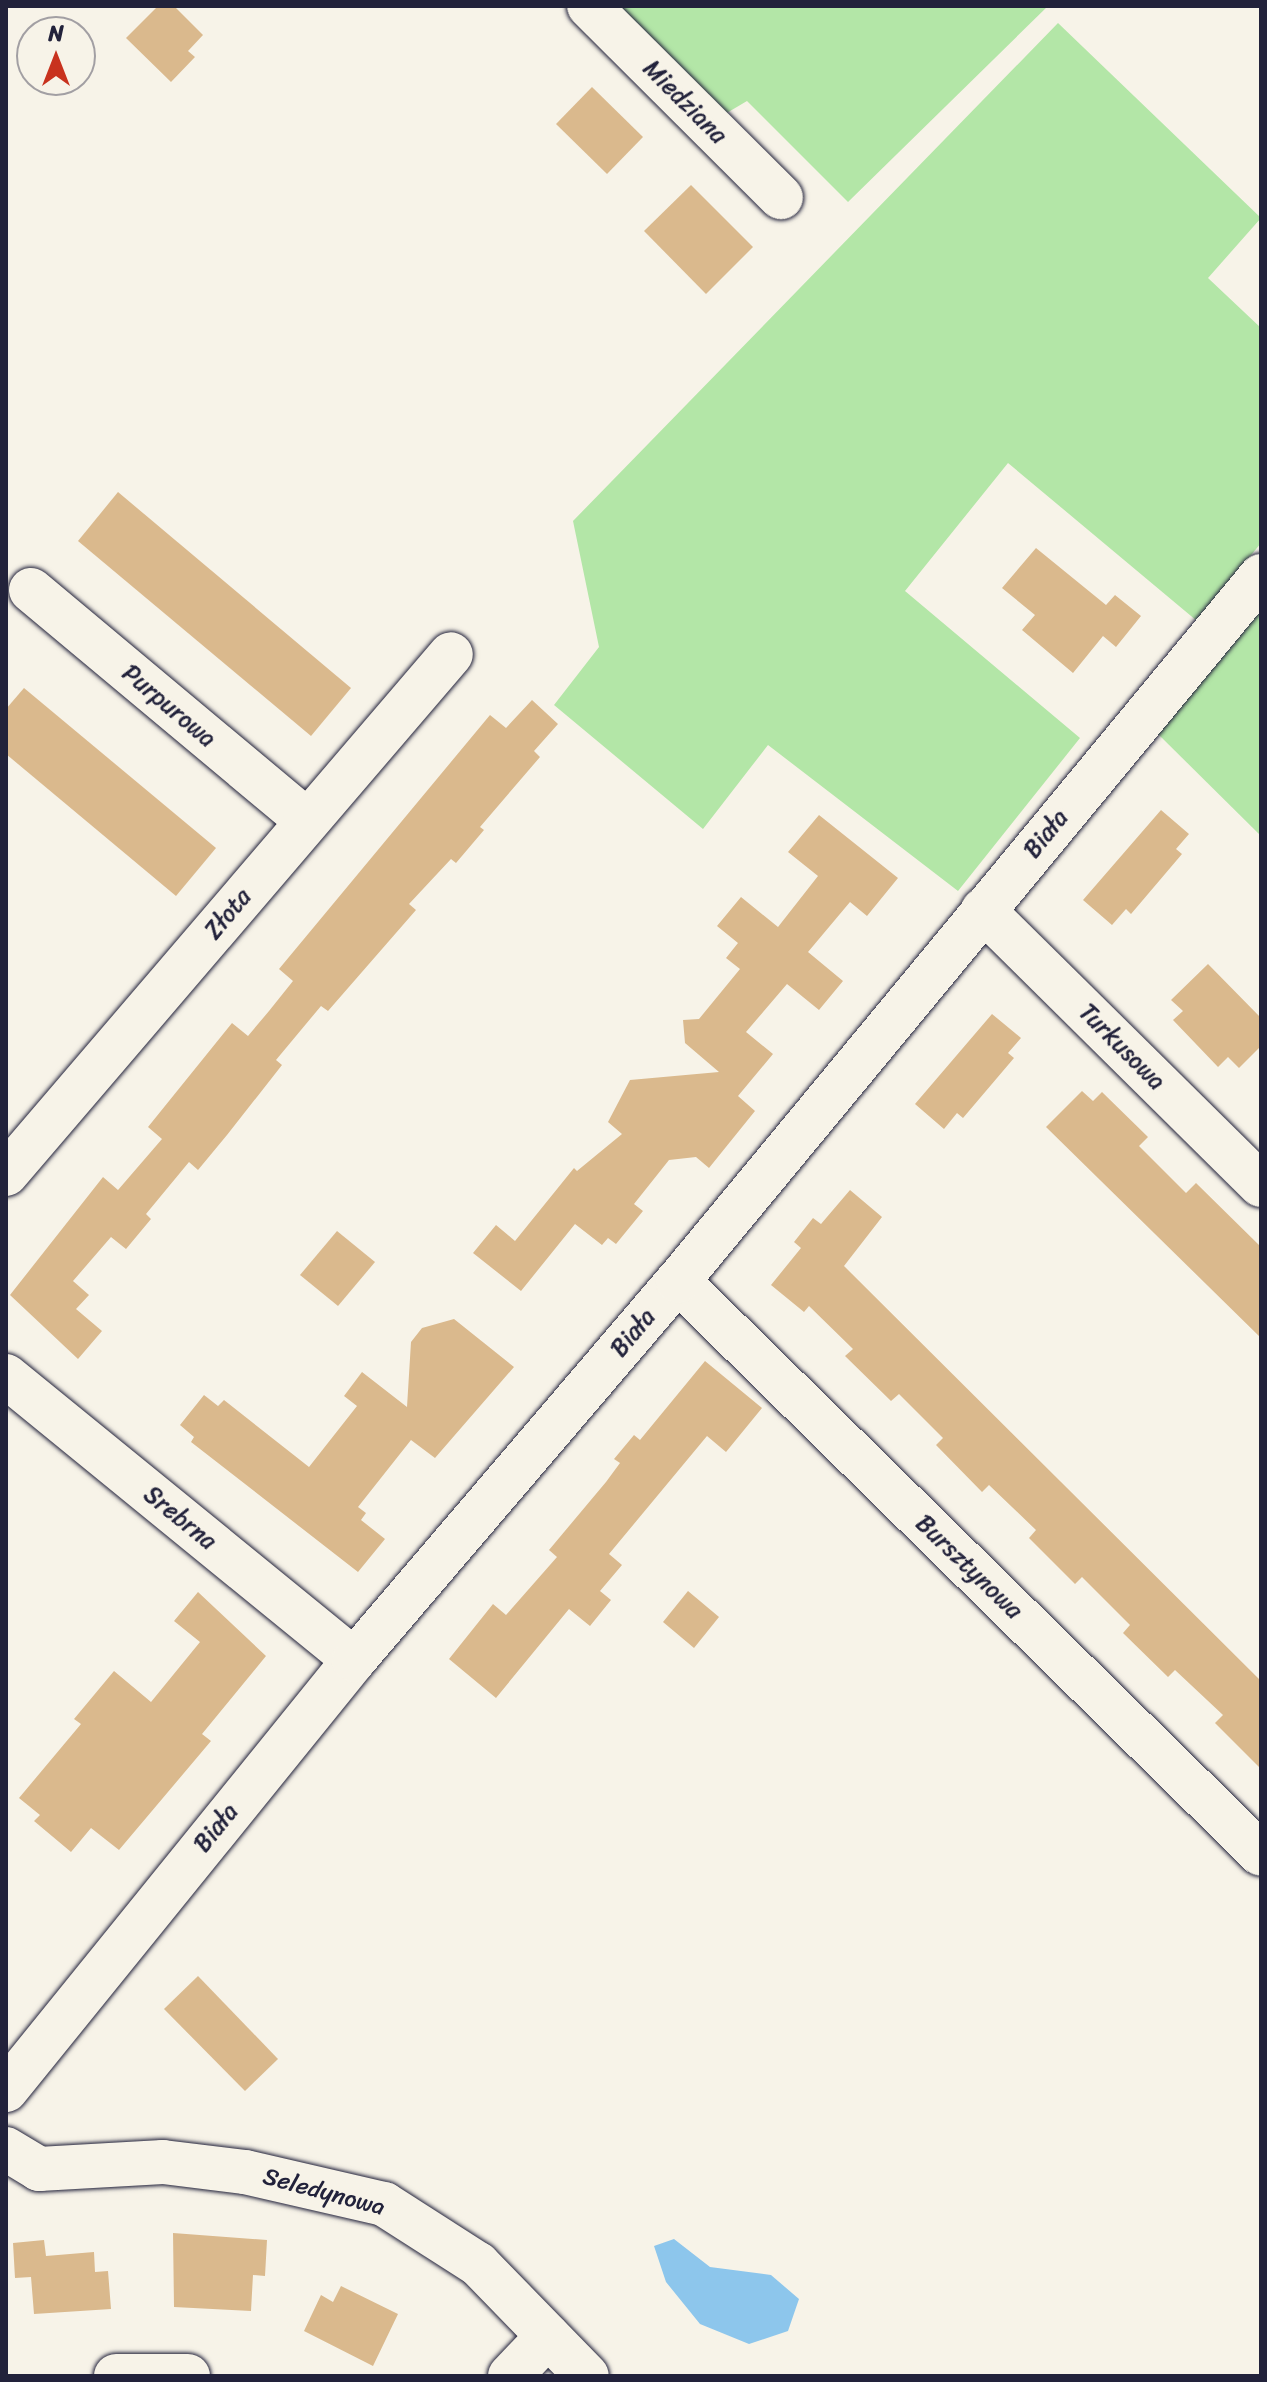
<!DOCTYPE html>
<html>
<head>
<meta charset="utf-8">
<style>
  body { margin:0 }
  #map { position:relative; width:1267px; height:2382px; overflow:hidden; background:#f7f3e8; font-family:Sriracha,sans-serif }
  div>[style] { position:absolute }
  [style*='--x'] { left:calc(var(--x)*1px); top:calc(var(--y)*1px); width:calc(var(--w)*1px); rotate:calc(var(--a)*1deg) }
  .green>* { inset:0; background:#b3e6a7 }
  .water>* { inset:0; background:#8dc6ec }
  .building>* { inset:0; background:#dab98d }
  .roads { filter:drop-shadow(0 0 2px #22223b) drop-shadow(0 0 2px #22223b) }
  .minor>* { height:44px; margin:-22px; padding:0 22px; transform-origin:22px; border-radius:22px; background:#f7f3e8 }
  span { translate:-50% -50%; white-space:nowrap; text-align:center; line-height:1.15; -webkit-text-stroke:6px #f7f3e8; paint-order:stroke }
  .street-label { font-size:24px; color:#22223b }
  .frame { position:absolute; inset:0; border:8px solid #22223b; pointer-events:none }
  .north { position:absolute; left:16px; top:16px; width:80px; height:80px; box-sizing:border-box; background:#f7f3e8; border:2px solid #a29fa3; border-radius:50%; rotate:0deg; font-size:22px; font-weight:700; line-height:32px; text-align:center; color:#22223b }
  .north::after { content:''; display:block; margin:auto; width:28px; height:36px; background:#c8321e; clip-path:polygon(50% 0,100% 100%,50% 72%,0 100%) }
</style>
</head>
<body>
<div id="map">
  <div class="green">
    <div style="clip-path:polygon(611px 6px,1048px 6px,848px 202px,747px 101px,725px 114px)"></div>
    <div style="clip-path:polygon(1058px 23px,1261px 218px,1208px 278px,1261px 328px,1261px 543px,1197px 621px,1008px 463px,905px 591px,1080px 738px,958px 891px,768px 745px,703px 829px,554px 705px,599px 647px,573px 521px)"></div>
    <div style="clip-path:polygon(1261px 609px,1261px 836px,1158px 734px)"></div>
  </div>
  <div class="water">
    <div style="clip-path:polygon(674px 2239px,710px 2267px,771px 2275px,799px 2299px,788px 2331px,749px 2344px,700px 2324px,666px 2282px,654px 2246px)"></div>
  </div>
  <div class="building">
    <div style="clip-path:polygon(158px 6px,174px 6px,203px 35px,188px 51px,195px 57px,171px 82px,126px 38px)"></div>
    <div style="clip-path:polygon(592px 87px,643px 137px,607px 174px,556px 124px)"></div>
    <div style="clip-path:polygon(691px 185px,753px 247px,706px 294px,644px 231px)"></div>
    <div style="clip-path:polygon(118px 492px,351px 688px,311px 736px,78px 541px)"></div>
    <div style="clip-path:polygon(1036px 548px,1106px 605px,1115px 595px,1141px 616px,1116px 647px,1103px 636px,1073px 673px,1022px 630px,1035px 615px,1002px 588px)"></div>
    <div style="clip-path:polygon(24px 688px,216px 848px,176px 896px,6px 754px,6px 709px)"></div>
    <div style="clip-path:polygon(532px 700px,558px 724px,534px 751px,540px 757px,480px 827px,484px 830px,456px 863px,451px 859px,409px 904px,416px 910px,328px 1011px,321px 1006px,276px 1060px,282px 1065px,227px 1135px,198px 1170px,189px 1162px,146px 1214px,151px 1219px,126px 1249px,111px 1237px,73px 1281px,89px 1295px,76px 1309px,102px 1331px,78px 1359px,10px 1295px,103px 1177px,118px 1190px,162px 1139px,148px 1127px,232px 1023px,248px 1036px,269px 1011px,293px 981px,279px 969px,490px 715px,506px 728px)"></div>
    <div style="clip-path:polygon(1161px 810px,1189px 834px,1176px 849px,1182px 854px,1131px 914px,1126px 909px,1112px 925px,1083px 900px)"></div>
    <div style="clip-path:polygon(819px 815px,898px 878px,867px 916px,850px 902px,808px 952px,843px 981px,819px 1010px,787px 984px,746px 1032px,773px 1054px,738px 1096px,755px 1111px,709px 1168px,696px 1157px,669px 1160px,634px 1204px,643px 1211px,616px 1244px,608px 1238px,602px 1245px,575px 1224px,521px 1291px,473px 1253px,496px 1225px,515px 1241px,574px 1168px,577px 1171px,622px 1134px,608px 1122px,630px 1080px,719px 1072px,685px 1043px,683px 1020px,699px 1019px,740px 969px,726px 958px,738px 943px,717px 926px,741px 897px,778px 927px,818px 876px,788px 852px)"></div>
    <div style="clip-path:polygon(1208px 964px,1261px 1018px,1261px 1046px,1239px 1068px,1228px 1057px,1218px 1067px,1173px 1020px,1183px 1011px,1171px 1000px)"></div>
    <div style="clip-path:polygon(992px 1014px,1021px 1038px,1008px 1053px,1014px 1058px,963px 1118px,957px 1113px,944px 1129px,915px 1104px)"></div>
    <div style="clip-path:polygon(1082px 1091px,1093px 1101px,1102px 1092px,1148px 1137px,1139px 1146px,1186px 1193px,1196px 1183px,1261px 1247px,1261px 1338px,1046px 1127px)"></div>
    <div style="clip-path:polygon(850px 1190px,882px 1217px,844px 1266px,1261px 1681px,1261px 1769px,1215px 1723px,1223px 1715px,1175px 1670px,1168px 1677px,1123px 1633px,1130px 1625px,1082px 1577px,1075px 1584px,1029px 1538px,1036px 1530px,989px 1485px,982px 1492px,936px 1445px,943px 1438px,899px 1394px,891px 1401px,845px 1356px,853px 1349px,809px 1306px,804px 1312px,771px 1285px,801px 1248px,794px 1242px,813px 1218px,821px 1224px)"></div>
    <div style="clip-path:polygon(337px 1231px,375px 1262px,338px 1306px,300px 1275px)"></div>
    <div style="clip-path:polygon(454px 1319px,514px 1367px,435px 1458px,411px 1440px,358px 1507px,366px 1513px,361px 1520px,385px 1539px,358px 1572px,191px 1442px,194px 1437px,180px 1425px,204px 1395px,218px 1406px,224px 1400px,309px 1467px,357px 1406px,344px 1396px,362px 1372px,407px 1407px,411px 1342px,422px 1328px)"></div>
    <div style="clip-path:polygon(705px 1361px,762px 1408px,726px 1452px,707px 1436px,609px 1554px,622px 1565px,600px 1591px,611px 1600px,590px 1626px,569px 1609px,496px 1698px,449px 1659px,493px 1604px,506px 1615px,557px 1557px,549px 1550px,606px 1482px,620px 1463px,614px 1459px,634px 1435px,640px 1440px)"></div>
    <div style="clip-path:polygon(688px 1591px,719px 1617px,694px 1648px,663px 1622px)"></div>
    <div style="clip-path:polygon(198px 1592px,266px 1656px,202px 1734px,211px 1741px,119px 1850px,91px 1828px,71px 1852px,34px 1821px,40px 1815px,19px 1798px,81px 1724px,74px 1719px,114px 1671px,151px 1702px,200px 1642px,174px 1621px)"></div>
    <div style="clip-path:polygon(198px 1976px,278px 2059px,245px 2091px,164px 2009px)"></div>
    <div style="clip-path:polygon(173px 2233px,267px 2240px,265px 2276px,253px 2275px,251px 2311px,174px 2307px)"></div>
    <div style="clip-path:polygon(44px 2240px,46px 2256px,94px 2252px,95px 2272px,108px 2271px,111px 2309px,34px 2314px,31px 2277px,15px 2278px,13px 2243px)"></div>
    <div style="clip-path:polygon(341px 2286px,398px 2314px,373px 2366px,304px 2331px,321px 2295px,333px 2302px)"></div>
  </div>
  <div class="roads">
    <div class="minor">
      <div style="--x:589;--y:6;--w:271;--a:44.9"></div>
      <div style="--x:31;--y:590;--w:360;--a:39.9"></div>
      <div style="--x:983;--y:910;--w:391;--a:44.7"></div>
      <div style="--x:6;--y:1174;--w:684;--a:-49.44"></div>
      <div style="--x:678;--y:1281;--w:817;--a:44.5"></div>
      <div style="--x:6;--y:1376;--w:449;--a:39.2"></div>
      <div style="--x:6;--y:2090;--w:553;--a:-51.02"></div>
      <div style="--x:354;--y:1660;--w:499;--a:-49.5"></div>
      <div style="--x:678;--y:1281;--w:915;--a:-50.41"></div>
      <div style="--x:6;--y:2149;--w:39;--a:31"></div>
      <div style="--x:39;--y:2169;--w:124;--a:-3.2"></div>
      <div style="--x:163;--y:2162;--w:83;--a:7"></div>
      <div style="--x:245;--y:2172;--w:143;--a:13"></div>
      <div style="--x:384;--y:2204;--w:112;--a:32.6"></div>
      <div style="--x:478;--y:2264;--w:156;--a:45.8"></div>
      <div style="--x:116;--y:2376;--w:72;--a:0"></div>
      <div style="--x:510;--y:2376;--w:55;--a:-46.5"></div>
    </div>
  </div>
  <div class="street-label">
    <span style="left:685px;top:102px;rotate:45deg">Miedziana</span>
    <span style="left:169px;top:706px;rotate:40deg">Purpurowa</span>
    <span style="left:1046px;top:834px;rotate:-51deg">Biała</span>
    <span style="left:228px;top:914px;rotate:-50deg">Złota</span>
    <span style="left:1122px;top:1047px;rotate:45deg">Turkusowa</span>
    <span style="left:633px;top:1333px;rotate:-50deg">Biała</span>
    <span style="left:180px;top:1518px;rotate:39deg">Srebrna</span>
    <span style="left:969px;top:1567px;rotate:44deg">Bursztynowa</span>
    <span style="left:216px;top:1828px;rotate:-51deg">Biała</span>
    <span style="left:324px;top:2192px;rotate:15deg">Seledynowa</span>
  </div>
  <div class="frame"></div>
  <div class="north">N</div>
</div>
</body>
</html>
